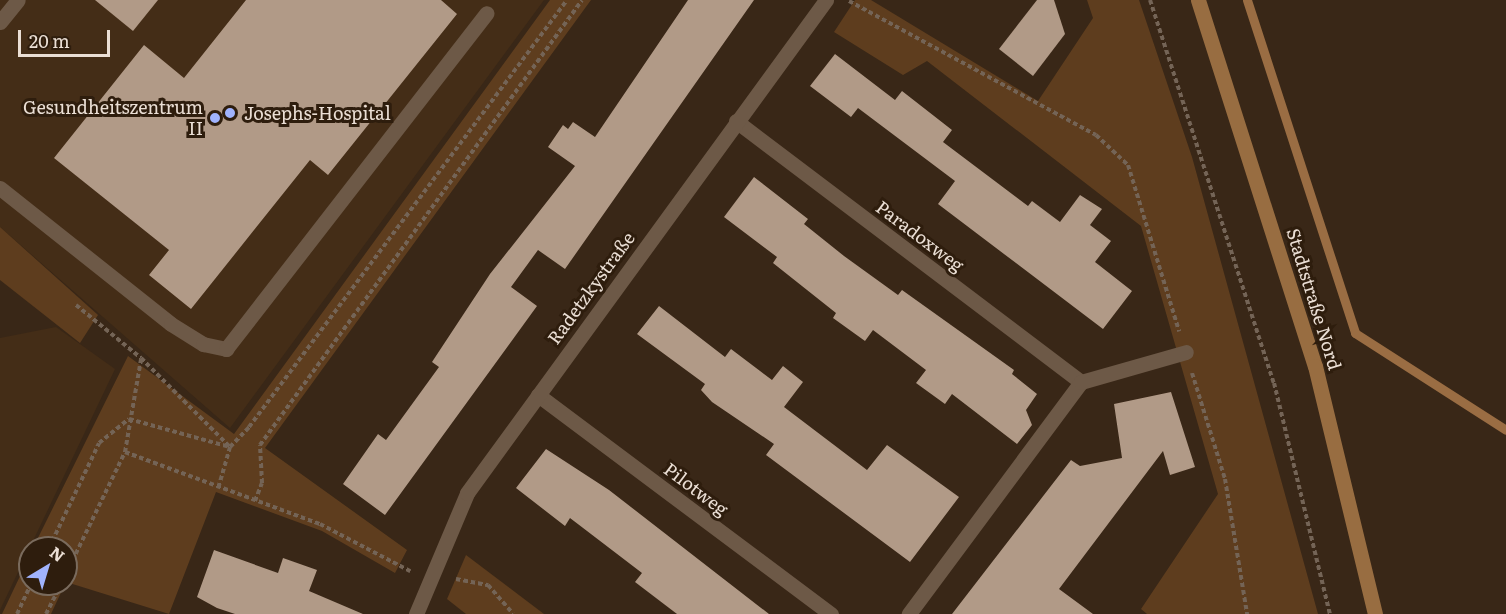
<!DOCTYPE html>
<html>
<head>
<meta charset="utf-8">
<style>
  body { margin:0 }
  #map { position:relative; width:1506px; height:614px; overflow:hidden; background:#392717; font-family:Literata,serif }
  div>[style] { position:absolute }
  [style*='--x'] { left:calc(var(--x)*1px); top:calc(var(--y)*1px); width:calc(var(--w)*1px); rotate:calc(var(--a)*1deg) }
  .built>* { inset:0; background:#442d17 }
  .green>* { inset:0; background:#5e3d1e }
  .stream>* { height:9px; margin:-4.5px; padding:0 4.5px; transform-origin:4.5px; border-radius:4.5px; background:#9a6d43 }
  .building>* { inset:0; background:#b19a87 }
  .path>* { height:4px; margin-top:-2px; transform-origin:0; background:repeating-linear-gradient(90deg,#746456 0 4.5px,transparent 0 7.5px) }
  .lane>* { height:15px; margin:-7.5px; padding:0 7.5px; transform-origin:7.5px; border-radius:7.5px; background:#6d5947 }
  .street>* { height:15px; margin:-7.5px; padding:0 7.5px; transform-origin:7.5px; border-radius:7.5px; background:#6d5947 }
  .secondary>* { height:15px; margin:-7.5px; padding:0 7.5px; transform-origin:7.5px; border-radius:7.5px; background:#986d41 }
  .dots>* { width:16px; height:16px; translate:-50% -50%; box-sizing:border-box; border:3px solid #2e1d0d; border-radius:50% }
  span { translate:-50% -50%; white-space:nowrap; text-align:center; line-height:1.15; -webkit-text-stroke:6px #2e1d0d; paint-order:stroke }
  .poi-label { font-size:18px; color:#ebdfd5 }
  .right { translate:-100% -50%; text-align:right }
  .left { translate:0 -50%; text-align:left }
  .street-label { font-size:18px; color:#ebdfd5 }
  .north { position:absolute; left:18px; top:536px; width:60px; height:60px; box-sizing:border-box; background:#2e1d0d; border:2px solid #7a6b5d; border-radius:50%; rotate:38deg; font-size:16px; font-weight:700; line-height:24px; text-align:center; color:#ebdfd5 }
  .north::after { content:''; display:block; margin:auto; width:21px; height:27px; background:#a0b3fd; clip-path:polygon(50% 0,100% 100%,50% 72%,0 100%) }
  .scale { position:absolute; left:18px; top:30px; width:92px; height:27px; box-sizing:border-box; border:3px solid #ebdfd5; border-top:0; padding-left:8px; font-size:18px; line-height:21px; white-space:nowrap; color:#ebdfd5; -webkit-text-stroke:4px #2e1d0d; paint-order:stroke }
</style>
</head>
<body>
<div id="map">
  <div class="built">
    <div style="clip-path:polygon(0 0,544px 0,230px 428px,0 227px)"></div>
    <div style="clip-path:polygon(56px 327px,115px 369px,0 610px,0 338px)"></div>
  </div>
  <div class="green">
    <div style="clip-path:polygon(550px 0,591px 0,265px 448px,407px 550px,395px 573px,322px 531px,216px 492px,169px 614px,66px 582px,66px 548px,33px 548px,128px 356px,234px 434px)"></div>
    <div style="clip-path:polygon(855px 0,871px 0,1038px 101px,1093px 18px,1087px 0,1139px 0,1192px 157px,1318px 614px,1147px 614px,1141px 609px,1218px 494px,1141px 226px,927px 61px,903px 75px,834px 32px)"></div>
    <div style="clip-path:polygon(0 227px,98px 315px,80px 343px,0 280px)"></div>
    <div style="clip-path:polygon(30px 555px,30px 584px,65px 584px,51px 614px,2px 614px)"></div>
    <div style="clip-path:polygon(466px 555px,544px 614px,466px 614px,447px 599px)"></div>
  </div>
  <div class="stream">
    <div style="--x:1247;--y:0;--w:350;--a:72"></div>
    <div style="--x:1355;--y:333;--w:179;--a:32.7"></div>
  </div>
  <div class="building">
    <div style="clip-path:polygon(95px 0,158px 0,133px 31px)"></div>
    <div style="clip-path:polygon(246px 0,441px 0,457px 14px,328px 175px,310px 160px,191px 309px,149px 275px,169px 250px,54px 158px,144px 45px,184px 78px)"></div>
    <div style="clip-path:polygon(688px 0,754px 0,565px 269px,538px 250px,511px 287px,537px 306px,385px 515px,343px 484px,378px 434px,386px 440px,439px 367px,432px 362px,490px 274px,575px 166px,548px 147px,563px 125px,568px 129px,573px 122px,595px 137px)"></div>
    <div style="clip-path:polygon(1037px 0,1054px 0,1065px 34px,1033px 76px,999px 49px)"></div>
    <div style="clip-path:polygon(835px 54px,895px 100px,902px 91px,952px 130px,943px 142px,1028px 206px,1032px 201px,1060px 222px,1080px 195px,1102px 209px,1090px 225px,1111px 241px,1095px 262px,1132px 291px,1103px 329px,938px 204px,955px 181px,858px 108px,851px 117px,810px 86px)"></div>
    <div style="clip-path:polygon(754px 177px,808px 219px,804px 224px,844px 256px,898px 295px,902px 290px,1014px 370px,1012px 374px,1037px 394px,1026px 410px,1032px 425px,1017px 444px,952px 394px,945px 404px,916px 383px,926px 370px,873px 330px,865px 341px,833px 318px,836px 313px,773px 263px,777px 257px,724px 217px)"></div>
    <div style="clip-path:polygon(659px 306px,725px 357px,731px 349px,772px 380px,783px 366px,803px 382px,784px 407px,867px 470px,887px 445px,959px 497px,910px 562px,766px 455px,774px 444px,712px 402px,701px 390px,705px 384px,637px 334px)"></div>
    <div style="clip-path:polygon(1171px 392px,1195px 467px,1170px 475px,1163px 451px,1059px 589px,1093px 614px,952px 614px,1071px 460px,1080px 466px,1122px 458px,1114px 404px)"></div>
    <div style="clip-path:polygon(546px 449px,609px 490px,769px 614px,677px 614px,635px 582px,642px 573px,570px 518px,565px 526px,516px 488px)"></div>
    <div style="clip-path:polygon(214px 550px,278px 573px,283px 558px,317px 570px,309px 591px,363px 614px,235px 614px,217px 608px,197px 597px)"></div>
  </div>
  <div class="path">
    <div style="--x:1150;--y:0;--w:403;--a:72.1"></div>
    <div style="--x:1274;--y:383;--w:238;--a:76.4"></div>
    <div style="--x:849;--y:1;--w:281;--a:28.5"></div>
    <div style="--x:1096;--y:135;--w:44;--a:43.2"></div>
    <div style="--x:1128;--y:165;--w:174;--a:72.9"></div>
    <div style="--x:76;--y:305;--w:84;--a:39.2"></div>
    <div style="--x:141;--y:358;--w:126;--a:45"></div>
    <div style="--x:230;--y:447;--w:40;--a:106"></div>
    <div style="--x:1192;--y:373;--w:111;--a:72.7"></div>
    <div style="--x:1225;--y:479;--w:137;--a:80.7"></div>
    <div style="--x:125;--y:452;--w:208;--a:20.3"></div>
    <div style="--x:320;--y:524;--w:102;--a:27.6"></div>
    <div style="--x:255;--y:501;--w:19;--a:-69"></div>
    <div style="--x:262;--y:483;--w:38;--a:-93"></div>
    <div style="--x:260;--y:445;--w:549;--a:-54.11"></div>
    <div style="--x:49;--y:548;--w:116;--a:-64.5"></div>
    <div style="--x:99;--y:443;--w:38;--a:-39"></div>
    <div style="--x:129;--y:419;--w:105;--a:15.5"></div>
    <div style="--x:230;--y:447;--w:28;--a:-46"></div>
    <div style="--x:249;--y:427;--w:532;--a:-53.32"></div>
    <div style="--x:66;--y:574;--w:136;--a:-64.2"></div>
    <div style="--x:125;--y:452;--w:94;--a:-80.2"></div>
    <div style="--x:456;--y:579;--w:33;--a:11"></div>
    <div style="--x:488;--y:585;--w:38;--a:49"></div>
    <div style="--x:17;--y:614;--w:33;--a:-65"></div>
    <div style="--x:46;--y:614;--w:34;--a:-63"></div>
  </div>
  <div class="lane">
    <div style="--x:0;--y:22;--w:28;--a:-51"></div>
    <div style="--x:0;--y:188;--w:218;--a:38.5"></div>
    <div style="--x:171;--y:324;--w:38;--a:32"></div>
    <div style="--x:203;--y:344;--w:24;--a:12"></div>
    <div style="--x:226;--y:349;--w:425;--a:-52.2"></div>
  </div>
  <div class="street">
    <div style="--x:736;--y:121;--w:433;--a:37.1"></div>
    <div style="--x:1081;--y:382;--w:289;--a:126.6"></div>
    <div style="--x:1081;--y:382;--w:109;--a:-15.9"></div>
    <div style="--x:538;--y:395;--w:366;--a:36.8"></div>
    <div style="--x:416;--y:614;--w:131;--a:-67.1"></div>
    <div style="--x:467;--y:493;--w:610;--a:-53.94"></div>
  </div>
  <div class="secondary">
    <div style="--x:1198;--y:0;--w:384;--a:72.3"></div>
    <div style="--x:1315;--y:366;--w:255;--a:76.4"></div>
  </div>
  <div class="dots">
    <div style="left:230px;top:113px;background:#a0b3fd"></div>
    <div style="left:215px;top:118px;background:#a0b3fd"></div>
  </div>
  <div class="poi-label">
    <span class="right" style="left:203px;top:118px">Gesundheitszentrum<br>II</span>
    <span class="left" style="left:244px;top:113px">Josephs-Hospital</span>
  </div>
  <div class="street-label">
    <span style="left:920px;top:236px;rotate:37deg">Paradoxweg</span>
    <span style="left:591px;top:288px;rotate:-54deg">Radetzkystraße</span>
    <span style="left:1314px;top:299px;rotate:73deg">Stadtstraße Nord</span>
    <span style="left:696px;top:489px;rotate:37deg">Pilotweg</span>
  </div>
  <div class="north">N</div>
  <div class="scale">20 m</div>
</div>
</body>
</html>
